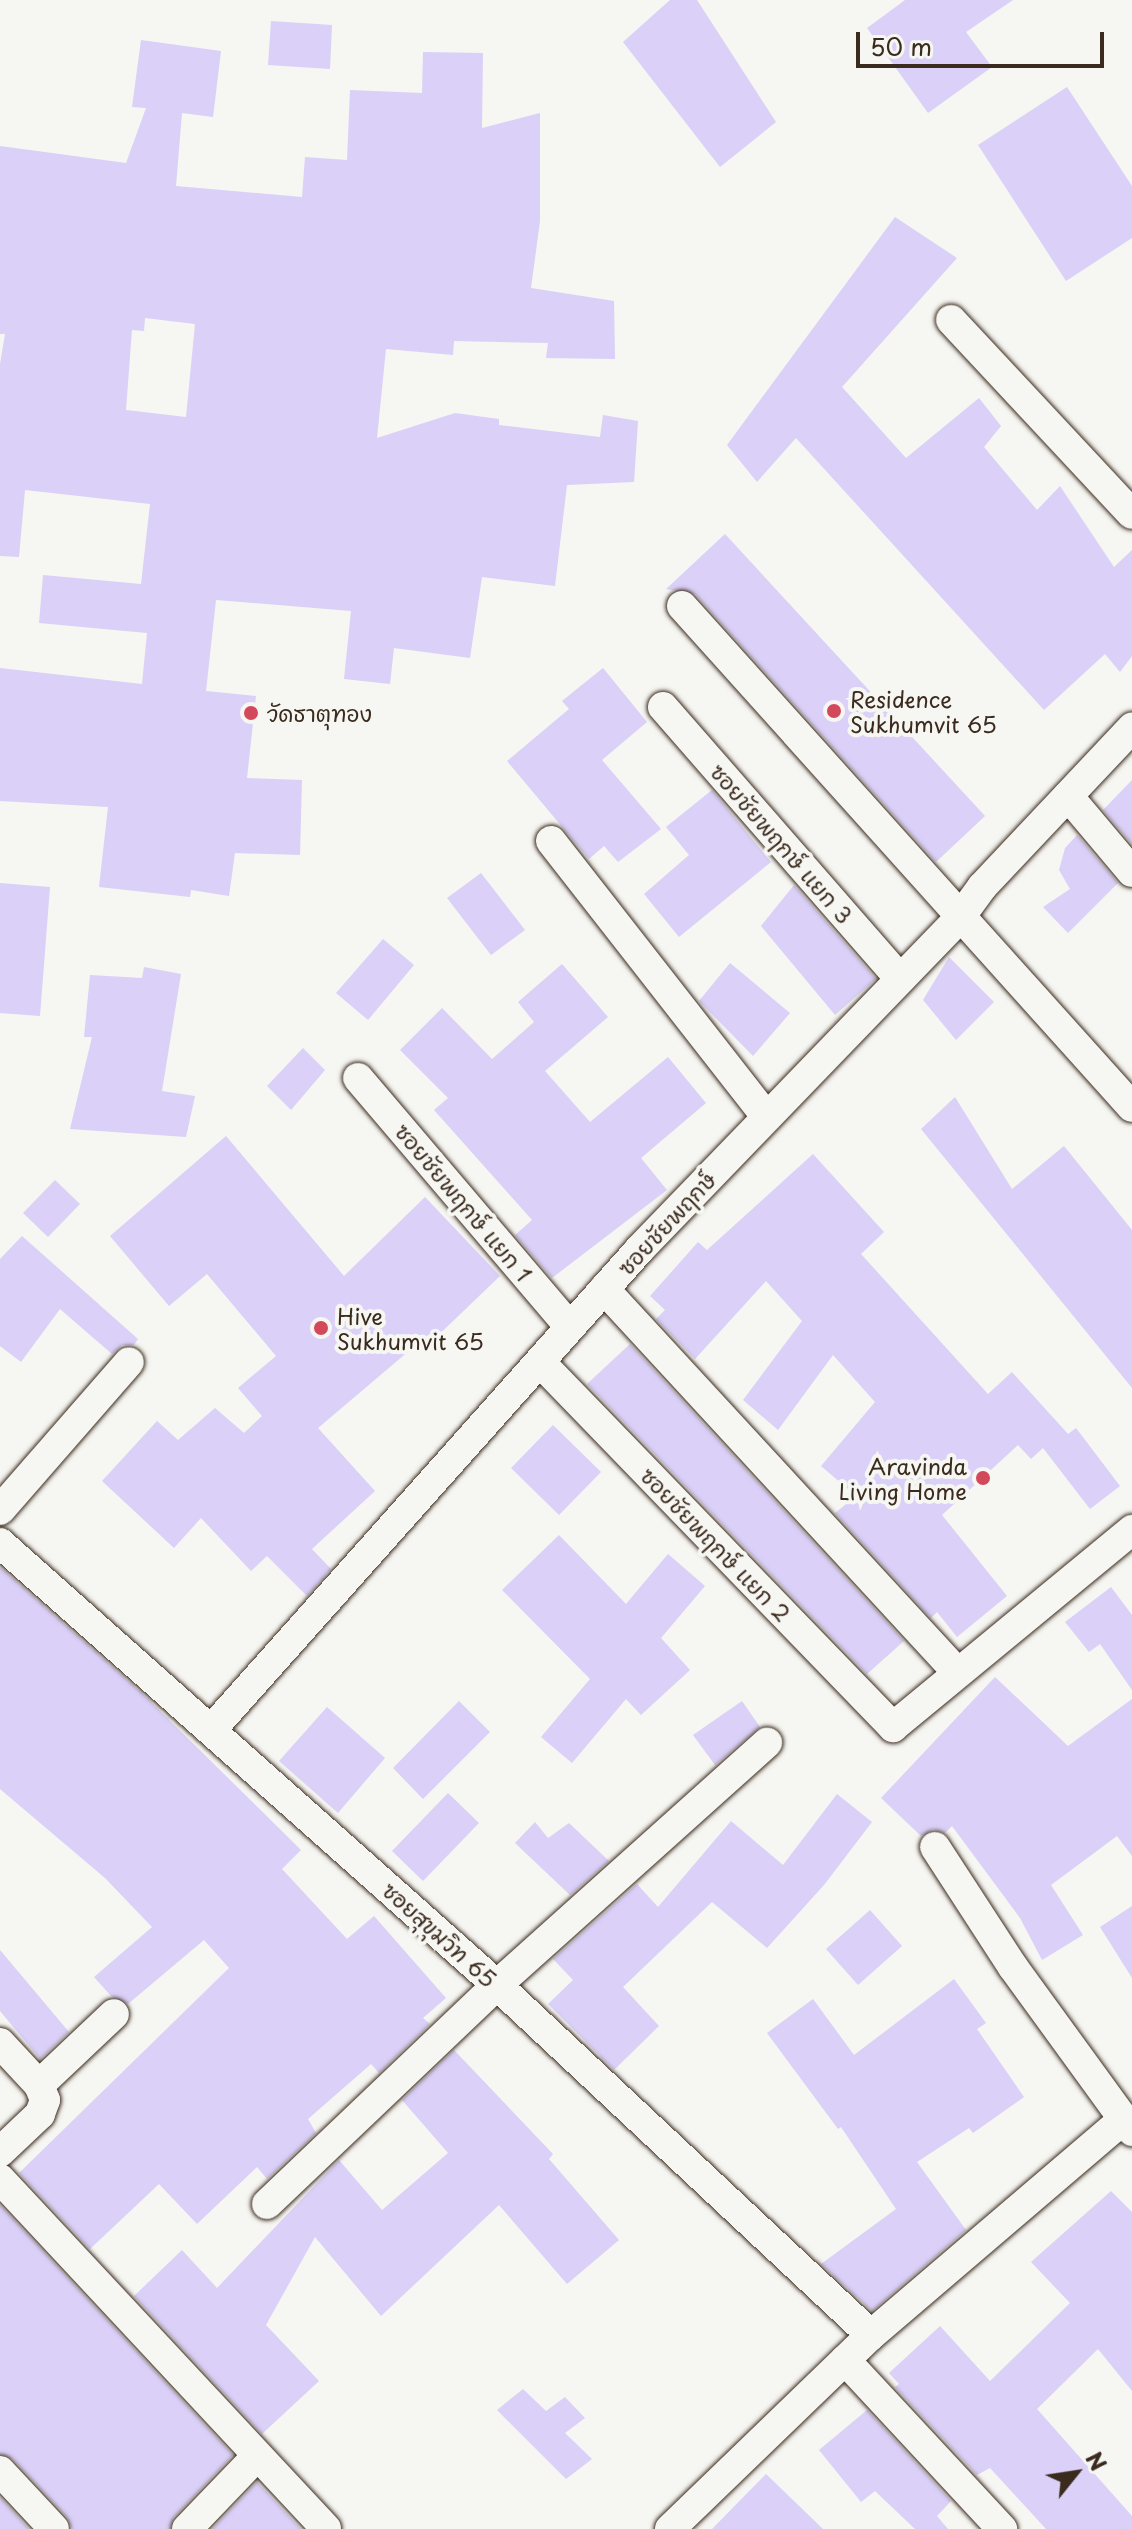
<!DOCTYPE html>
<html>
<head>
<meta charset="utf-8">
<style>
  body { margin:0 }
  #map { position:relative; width:1132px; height:2529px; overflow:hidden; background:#f6f6f2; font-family:"Playpen Sans","Playpen Sans Thai",sans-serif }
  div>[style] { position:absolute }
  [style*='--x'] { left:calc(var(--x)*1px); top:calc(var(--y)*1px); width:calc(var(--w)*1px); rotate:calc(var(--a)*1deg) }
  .building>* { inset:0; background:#dad0f8 }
  .roads { filter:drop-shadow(0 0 2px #3b2a1e) drop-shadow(0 0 2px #3b2a1e) }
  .minor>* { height:30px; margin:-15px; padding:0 15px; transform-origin:15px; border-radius:15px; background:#f6f6f2 }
  .dots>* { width:22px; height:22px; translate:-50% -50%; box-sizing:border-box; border:4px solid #f6f6f2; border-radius:50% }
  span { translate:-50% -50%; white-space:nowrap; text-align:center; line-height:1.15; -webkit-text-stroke:8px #f6f6f2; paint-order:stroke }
  .poi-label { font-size:22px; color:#3b2a1e }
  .left { translate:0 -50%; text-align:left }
  .right { translate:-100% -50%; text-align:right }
  .street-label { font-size:22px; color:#3b2a1e }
  .north { position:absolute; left:1036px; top:2433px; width:80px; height:80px; -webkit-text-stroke:6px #f6f6f2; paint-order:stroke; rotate:60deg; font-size:22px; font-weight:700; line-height:32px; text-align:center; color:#3b2a1e }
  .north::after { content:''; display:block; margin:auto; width:28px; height:36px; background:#3b2a1e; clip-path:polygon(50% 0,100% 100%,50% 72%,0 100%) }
  .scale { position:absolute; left:856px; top:32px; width:248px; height:36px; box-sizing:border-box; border:4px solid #3b2a1e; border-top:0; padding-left:10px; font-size:24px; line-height:28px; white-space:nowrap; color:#3b2a1e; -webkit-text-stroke:6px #f6f6f2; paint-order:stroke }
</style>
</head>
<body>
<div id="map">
  <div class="building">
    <div style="clip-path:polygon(670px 0,697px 0,776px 122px,720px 167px,623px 42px)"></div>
    <div style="clip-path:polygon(905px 0,1013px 0,966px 32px,992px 67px,928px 113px,867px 28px)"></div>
    <div style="clip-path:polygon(271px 21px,332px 25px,330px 69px,268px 65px)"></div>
    <div style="clip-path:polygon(evenodd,141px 40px,221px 51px,213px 117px,182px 113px,176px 186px,302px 197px,305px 157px,347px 160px,350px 90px,422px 93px,423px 52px,483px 53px,482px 128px,540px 113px,540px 221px,531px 288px,614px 301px,615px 359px,546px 358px,548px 343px,454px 341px,453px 355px,386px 349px,377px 438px,455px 413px,499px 419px,499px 425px,600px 437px,603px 415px,638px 421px,634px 482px,567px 485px,555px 586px,482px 577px,470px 658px,394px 648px,390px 684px,344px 679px,351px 611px,216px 600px,206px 691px,256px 696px,247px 778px,302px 780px,300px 855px,235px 853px,229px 896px,191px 890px,190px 897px,99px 887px,108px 807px,0 801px,0 668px,142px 684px,147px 633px,39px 623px,43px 575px,141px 584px,150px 504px,25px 490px,19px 557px,0 556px,0 364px,5px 334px,0 334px,0 146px,126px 163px,146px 108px,132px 107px,141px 40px,145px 318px,195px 324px,186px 417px,126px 410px,132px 330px,144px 331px,145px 318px)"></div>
    <div style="clip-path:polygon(1067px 87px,1132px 186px,1132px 238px,1066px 281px,978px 145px)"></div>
    <div style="clip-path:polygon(895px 217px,957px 258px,842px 387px,906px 458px,979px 398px,1001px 426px,984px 447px,1037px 510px,1060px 486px,1114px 567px,1132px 550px,1132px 656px,1120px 672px,1105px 654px,1044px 710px,796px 438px,757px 482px,727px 445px)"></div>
    <div style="clip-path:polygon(725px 534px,985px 816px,936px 862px,695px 594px,666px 589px)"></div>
    <div style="clip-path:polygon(603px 668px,647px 722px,602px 760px,661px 829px,618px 862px,604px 846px,589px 859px,507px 761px,569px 709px,562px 701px)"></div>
    <div style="clip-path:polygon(1132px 780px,1132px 844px,1103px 810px)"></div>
    <div style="clip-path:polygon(712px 790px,771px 862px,679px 937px,644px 894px,689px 855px,666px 827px)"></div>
    <div style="clip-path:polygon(1077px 835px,1118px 883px,1068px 933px,1043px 907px,1070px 889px,1059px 870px,1065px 848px)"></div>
    <div style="clip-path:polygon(481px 873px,525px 930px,491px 955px,447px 898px)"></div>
    <div style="clip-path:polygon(0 883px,50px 887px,40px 1016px,0 1013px)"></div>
    <div style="clip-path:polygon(794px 885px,876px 979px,835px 1015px,761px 926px)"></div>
    <div style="clip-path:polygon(383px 939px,414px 965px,368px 1020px,336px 993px)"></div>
    <div style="clip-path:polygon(949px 957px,994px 1002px,956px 1040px,923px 1000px)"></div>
    <div style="clip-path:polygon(730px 963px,790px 1013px,753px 1056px,699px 1001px)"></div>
    <div style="clip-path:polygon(562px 964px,608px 1017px,545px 1071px,590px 1122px,668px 1057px,706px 1103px,641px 1158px,667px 1190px,552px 1278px,515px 1235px,532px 1220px,434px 1110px,448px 1098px,400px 1050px,442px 1008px,492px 1059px,534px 1022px,518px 1002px)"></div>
    <div style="clip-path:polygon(144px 967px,181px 974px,162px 1091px,195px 1096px,186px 1137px,70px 1129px,92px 1037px,84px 1037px,90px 975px,142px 978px)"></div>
    <div style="clip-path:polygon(303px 1048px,325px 1070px,291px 1110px,267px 1086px)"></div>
    <div style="clip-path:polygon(955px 1097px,1012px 1189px,1064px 1146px,1132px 1230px,1132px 1388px,921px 1129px)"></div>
    <div style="clip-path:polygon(226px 1136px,344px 1276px,425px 1197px,500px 1276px,428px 1345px,423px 1339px,318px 1428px,375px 1491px,312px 1549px,331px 1569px,307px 1596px,267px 1556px,251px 1571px,201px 1518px,174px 1548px,102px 1481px,157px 1421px,178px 1440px,215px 1408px,244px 1433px,262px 1416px,238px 1388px,276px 1356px,207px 1274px,169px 1306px,110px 1236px)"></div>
    <div style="clip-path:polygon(813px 1154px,884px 1232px,861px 1254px,988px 1394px,1012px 1372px,1068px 1434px,1076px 1428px,1120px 1486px,1090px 1509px,1043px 1448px,1031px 1459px,1018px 1445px,942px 1515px,1007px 1596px,957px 1637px,937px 1612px,931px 1618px,835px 1513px,856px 1496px,821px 1466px,875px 1402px,833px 1355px,778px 1430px,743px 1400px,802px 1321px,766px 1281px,695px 1359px,656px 1319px,665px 1310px,650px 1296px,698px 1242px,707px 1250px)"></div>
    <div style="clip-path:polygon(55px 1180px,80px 1204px,48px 1237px,23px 1213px)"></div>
    <div style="clip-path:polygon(22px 1236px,138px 1339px,134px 1345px,122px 1345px,112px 1354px,60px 1309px,21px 1362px,0 1346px,0 1259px)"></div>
    <div style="clip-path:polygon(630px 1344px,904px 1641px,867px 1674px,587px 1384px)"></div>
    <div style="clip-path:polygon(553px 1425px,601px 1472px,559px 1515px,511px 1468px)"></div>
    <div style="clip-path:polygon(559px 1535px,626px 1604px,668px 1554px,705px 1586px,661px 1638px,690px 1670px,641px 1715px,626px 1699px,572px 1763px,541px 1737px,590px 1679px,502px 1590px)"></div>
    <div style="clip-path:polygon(0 1567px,144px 1695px,301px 1850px,282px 1869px,347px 1939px,374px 1916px,446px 1998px,423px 2018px,430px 2024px,379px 2073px,371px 2064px,308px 2119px,316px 2133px,267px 2179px,257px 2167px,197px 2224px,159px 2184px,90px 2249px,19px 2173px,229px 1968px,204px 1940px,128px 2004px,111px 1996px,94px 1977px,152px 1927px,105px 1878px,0 1789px)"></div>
    <div style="clip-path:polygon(1111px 1587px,1132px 1615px,1132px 1690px,1100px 1644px,1089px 1652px,1065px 1622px)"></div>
    <div style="clip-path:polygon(995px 1677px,1068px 1746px,1132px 1699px,1132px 1856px,1117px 1836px,1051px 1885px,1083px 1935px,1042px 1960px,1020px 1918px,952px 1826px,945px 1833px,933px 1829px,921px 1836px,881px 1798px)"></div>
    <div style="clip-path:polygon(459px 1701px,490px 1732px,423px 1799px,393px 1768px)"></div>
    <div style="clip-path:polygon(742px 1701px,760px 1727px,715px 1765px,693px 1735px)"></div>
    <div style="clip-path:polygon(327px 1707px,385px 1758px,338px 1813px,279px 1761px)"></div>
    <div style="clip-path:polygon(448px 1793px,479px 1823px,423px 1881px,392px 1851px)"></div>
    <div style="clip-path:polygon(837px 1794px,872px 1822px,824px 1885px,767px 1948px,712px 1902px,623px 1987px,659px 2026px,614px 2070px,548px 2004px,573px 1980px,553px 1959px,637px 1884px,658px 1907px,731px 1821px,783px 1865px)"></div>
    <div style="clip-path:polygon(535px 1822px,548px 1838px,569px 1823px,609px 1861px,570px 1895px,515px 1843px)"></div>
    <div style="clip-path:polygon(1132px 1906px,1132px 1978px,1100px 1927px)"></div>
    <div style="clip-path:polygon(870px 1910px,902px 1946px,858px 1985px,826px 1949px)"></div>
    <div style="clip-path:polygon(0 1950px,69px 2032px,40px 2059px,0 2011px)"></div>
    <div style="clip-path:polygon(954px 1979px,986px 2023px,977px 2029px,1024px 2097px,973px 2133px,969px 2128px,917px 2162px,966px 2230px,872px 2311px,821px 2264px,896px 2209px,841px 2127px,838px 2129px,767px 2033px,813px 1999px,854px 2055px)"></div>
    <div style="clip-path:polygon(454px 2050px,553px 2154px,549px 2159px,619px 2240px,567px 2284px,499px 2205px,381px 2316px,315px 2237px,266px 2325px,319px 2381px,262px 2434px,134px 2296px,182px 2250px,217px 2288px,339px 2160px,382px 2210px,448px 2153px,402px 2100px)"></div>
    <div style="clip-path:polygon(1111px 2191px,1132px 2212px,1132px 2391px,1098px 2349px,1037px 2409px,1132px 2516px,1132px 2529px,1046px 2529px,990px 2468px,977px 2475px,895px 2387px,899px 2384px,889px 2373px,940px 2326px,990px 2381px,1070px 2303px,1031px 2262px)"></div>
    <div style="clip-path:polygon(0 2205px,233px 2455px,174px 2517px,170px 2529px,72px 2529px,67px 2517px,13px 2459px,0 2454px)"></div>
    <div style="clip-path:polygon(523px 2389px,546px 2411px,565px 2397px,585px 2418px,565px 2433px,592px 2459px,566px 2479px,497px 2410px)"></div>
    <div style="clip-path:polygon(867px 2410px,951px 2501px,937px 2516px,948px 2529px,915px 2529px,875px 2491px,861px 2502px,819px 2450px)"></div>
    <div style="clip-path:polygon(766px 2474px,823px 2529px,712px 2529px)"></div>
    <div style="clip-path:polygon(257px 2482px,301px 2529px,212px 2529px)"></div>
    <div style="clip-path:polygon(0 2497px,29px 2529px,0 2529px)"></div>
  </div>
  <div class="roads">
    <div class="minor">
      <div style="--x:951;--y:320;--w:265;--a:47"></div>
      <div style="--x:682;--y:606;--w:673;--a:48.07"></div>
      <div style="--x:663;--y:707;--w:361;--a:48.9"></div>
      <div style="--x:1068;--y:796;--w:99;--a:49.9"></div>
      <div style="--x:551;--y:841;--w:350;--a:52"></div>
      <div style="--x:358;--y:1078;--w:327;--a:49.6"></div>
      <div style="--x:604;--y:1289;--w:522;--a:47.33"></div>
      <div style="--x:540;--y:1362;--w:508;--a:45.96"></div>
      <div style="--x:893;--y:1727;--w:310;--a:-39.5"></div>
      <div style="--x:0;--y:1510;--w:196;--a:-48.9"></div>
      <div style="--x:0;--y:1543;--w:665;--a:41.65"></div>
      <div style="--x:497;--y:1985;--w:512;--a:43.1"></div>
      <div style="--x:212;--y:1729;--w:642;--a:-48.28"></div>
      <div style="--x:639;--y:1250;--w:464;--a:-46"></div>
      <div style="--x:961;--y:916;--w:36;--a:-54"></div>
      <div style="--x:982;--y:887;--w:219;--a:-46.7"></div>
      <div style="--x:935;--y:1847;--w:143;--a:57"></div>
      <div style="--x:1013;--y:1967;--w:203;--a:54"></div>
      <div style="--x:0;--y:2043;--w:57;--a:47.1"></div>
      <div style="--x:39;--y:2085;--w:16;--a:68"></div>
      <div style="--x:45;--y:2100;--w:15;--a:110"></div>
      <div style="--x:40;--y:2114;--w:55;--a:136.5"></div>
      <div style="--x:39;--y:2085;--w:103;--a:-43.4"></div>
      <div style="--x:0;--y:2179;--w:478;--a:47"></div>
      <div style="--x:267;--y:2204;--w:318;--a:-43.6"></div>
      <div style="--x:497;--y:1985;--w:363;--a:-41.9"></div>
      <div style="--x:845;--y:2360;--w:231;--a:47.1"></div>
      <div style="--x:0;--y:2471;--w:79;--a:47"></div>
      <div style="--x:187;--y:2529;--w:101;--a:-46.2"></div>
      <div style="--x:670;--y:2529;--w:279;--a:-44"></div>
      <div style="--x:871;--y:2335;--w:330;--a:-40.5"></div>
    </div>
  </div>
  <div class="dots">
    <div style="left:834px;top:711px;background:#d1495b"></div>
    <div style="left:251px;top:713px;background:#d1495b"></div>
    <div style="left:321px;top:1328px;background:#d1495b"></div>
    <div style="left:983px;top:1478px;background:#d1495b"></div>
  </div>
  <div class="poi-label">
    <span class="left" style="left:850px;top:711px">Residence<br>Sukhumvit 65</span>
    <span class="left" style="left:267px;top:713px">วัดธาตุทอง</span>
    <span class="left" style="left:337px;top:1328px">Hive<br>Sukhumvit 65</span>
    <span class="right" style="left:967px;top:1478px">Aravinda<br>Living Home</span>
  </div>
  <div class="street-label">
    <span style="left:782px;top:843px;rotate:49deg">ซอยชัยพฤกษ์ แยก 3</span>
    <span style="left:464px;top:1202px;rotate:50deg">ซอยชัยพฤกษ์ แยก 1</span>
    <span style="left:666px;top:1223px;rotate:-47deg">ซอยชัยพฤกษ์</span>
    <span style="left:716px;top:1544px;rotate:46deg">ซอยชัยพฤกษ์ แยก 2</span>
    <span style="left:440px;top:1934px;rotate:42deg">ซอยสุขุมวิท 65</span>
  </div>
  <div class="north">N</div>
  <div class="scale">50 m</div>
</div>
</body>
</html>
